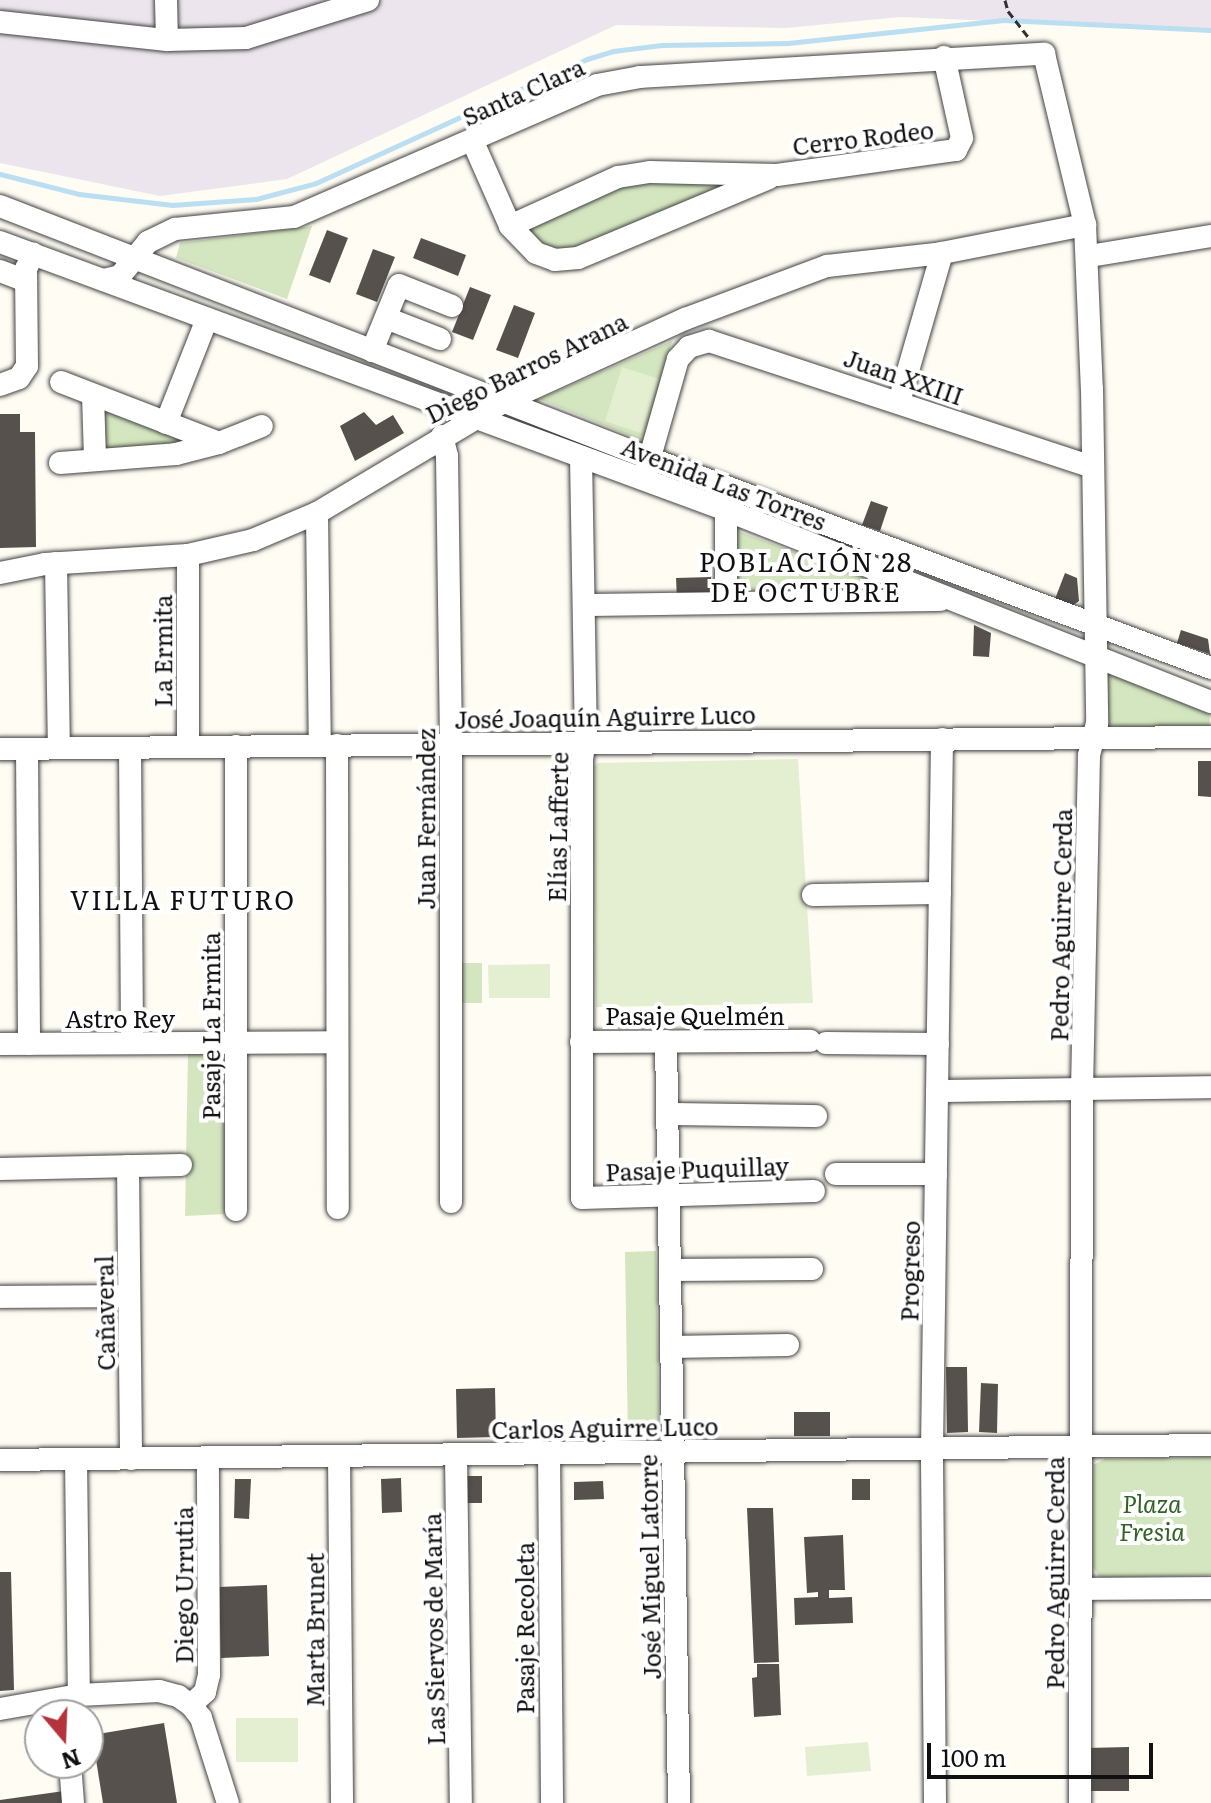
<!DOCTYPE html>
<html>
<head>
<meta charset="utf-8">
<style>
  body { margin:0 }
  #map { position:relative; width:1211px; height:1803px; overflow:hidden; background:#fefcf3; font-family:Literata,serif }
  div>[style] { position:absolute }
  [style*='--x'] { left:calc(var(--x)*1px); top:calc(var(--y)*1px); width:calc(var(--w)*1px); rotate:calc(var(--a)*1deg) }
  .industrial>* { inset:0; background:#ece5ed }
  .green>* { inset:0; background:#d4e6bf }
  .pitch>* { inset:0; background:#e4eed0 }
  .stream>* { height:5px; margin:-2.5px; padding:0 2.5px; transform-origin:2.5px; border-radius:2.5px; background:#bcdef1 }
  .building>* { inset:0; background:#57514d }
  .path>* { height:3px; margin-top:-1.5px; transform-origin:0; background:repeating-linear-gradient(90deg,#323232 0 8px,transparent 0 12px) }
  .roads { filter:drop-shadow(0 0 2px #434343) drop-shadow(0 0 2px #434343) }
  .minor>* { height:22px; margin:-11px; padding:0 11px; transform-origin:11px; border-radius:11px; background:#fff }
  span { translate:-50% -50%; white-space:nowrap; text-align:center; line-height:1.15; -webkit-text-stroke:8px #fff; paint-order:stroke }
  .street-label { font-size:24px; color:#101010 }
  .park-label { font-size:24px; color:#336225; font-style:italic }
  .neighbourhood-label { font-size:26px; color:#101010; letter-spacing:2px }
  .north { position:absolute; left:24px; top:1699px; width:80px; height:80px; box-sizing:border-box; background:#fff; border:2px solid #9f9f9f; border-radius:50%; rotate:161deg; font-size:22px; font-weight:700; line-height:32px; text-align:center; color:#101010 }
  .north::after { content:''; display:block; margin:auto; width:28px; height:36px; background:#b3343c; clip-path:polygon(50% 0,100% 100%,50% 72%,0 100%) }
  .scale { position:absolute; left:927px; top:1743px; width:226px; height:36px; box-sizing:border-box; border:4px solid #101010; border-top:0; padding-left:10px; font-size:24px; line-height:28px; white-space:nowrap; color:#101010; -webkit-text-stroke:6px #fff; paint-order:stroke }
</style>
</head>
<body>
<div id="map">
  <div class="industrial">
    <div style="clip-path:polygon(0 0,1211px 0,1211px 30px,900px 17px,786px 28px,616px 25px,287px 179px,160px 196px,0 163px)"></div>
  </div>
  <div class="green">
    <div style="clip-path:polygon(757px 177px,573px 254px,537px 245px,520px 225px,621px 181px)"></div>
    <div style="clip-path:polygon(312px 226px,287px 299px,176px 258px,180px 243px)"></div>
    <div style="clip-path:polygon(672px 341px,646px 442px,539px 399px)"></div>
    <div style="clip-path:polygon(99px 404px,180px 436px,179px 448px,103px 453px)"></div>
    <div style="clip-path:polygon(729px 528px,913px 595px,736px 598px)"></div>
    <div style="clip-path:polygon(1107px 669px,1211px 711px,1209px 731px,1106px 726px)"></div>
    <div style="clip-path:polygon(461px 963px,482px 963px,482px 1003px,461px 1003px)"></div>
    <div style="clip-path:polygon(226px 1052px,225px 1214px,185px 1216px,188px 1054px)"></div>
    <div style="clip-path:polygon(656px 1251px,659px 1442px,628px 1443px,625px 1252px)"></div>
    <div style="clip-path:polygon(1211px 1457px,1211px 1575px,1100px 1578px,1093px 1567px,1093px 1465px,1105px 1459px)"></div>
  </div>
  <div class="pitch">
    <div style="clip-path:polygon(622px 367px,659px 379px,641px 433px,605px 421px)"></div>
    <div style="clip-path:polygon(798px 759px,813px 1003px,596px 1007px,592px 768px,598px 763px)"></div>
    <div style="clip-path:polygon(550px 964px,550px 998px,489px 998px,488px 965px)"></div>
    <div style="clip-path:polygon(236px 1718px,298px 1718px,298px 1762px,236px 1762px)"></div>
    <div style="clip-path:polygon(868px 1742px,871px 1771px,807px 1776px,805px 1747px)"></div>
  </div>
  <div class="stream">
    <div style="--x:0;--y:174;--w:81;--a:14.2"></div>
    <div style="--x:79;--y:194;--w:94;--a:6.7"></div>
    <div style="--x:172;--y:205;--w:84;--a:-4.1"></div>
    <div style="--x:256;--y:199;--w:62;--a:-14.9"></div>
    <div style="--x:316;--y:183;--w:298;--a:-24.6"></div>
    <div style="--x:587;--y:59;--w:27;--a:-17"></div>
    <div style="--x:613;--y:51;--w:49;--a:-7"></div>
    <div style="--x:662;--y:45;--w:126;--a:-0.9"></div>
    <div style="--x:788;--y:43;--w:217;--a:-6.1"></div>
    <div style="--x:1004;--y:20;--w:207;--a:2.8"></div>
  </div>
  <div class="building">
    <div style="clip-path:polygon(327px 230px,348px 238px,330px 283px,309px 275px)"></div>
    <div style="clip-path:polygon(421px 238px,466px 255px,458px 276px,413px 258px)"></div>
    <div style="clip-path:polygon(373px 249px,395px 257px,377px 302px,356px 294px)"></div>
    <div style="clip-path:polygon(470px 287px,491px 295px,473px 340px,452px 332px)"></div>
    <div style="clip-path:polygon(514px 305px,535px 313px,518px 358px,496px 350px)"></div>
    <div style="clip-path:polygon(364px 412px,376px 425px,393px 415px,404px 433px,355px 461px,340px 426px)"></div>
    <div style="clip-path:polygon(0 414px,20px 414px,20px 432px,35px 432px,36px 547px,0 548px)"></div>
    <div style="clip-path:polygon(871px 501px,888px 507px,880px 531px,862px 525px)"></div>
    <div style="clip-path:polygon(1065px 573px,1077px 578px,1079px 601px,1072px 606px,1055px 599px)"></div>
    <div style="clip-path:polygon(711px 577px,711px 592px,704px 598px,677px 599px,676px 578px)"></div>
    <div style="clip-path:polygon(974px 625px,991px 633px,989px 657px,973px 656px)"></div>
    <div style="clip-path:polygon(1181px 630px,1208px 639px,1210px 654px,1177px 643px)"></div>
    <div style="clip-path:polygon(1198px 761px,1211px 761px,1211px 797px,1198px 796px)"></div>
    <div style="clip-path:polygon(946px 1367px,967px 1367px,968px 1432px,947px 1433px)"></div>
    <div style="clip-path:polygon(981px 1383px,998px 1384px,997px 1433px,979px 1432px)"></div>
    <div style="clip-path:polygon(495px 1388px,496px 1437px,457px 1438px,456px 1389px)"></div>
    <div style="clip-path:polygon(794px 1412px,830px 1412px,830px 1436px,794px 1436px)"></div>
    <div style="clip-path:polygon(466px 1476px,482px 1476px,482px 1503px,466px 1503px)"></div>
    <div style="clip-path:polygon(401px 1478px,402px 1512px,382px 1513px,381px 1479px)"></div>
    <div style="clip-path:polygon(235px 1479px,251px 1479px,249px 1519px,234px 1518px)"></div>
    <div style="clip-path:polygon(852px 1479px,870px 1479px,870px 1500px,852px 1500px)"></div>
    <div style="clip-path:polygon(603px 1481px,604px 1499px,574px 1500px,574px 1482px)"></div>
    <div style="clip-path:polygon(747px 1508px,773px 1508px,779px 1662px,754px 1663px)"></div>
    <div style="clip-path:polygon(843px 1535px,845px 1590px,829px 1590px,829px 1598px,852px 1597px,853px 1623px,795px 1625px,794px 1598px,818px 1597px,818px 1592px,807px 1593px,804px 1537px)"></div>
    <div style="clip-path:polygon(0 1572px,11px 1572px,14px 1690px,0 1691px)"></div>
    <div style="clip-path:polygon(267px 1585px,269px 1656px,221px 1658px,219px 1587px)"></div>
    <div style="clip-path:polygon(757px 1664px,779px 1664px,781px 1715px,754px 1717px,752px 1678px,757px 1677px)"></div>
    <div style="clip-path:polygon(164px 1723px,177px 1803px,103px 1803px,92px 1735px)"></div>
    <div style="clip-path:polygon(1129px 1747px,1129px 1791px,1087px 1791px,1086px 1748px)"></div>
    <div style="clip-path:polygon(64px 1791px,66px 1803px,0 1803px,0 1800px)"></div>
  </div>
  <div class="path">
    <div style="--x:1005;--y:0;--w:11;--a:75"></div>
    <div style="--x:1008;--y:11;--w:33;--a:52"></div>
  </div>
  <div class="roads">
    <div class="minor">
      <div style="--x:166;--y:0;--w:40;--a:88.6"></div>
      <div style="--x:0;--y:22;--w:168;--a:6.2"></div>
      <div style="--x:167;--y:40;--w:79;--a:-1.5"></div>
      <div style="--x:246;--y:38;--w:128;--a:-17.3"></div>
      <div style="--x:473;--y:142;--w:92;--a:66.2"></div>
      <div style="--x:510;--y:226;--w:37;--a:46"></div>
      <div style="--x:536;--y:253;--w:20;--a:20"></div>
      <div style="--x:555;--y:260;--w:23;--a:-5"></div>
      <div style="--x:578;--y:258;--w:207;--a:-22.7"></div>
      <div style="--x:0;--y:206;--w:696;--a:21.22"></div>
      <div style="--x:649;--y:458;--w:600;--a:20.49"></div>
      <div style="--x:510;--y:226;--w:119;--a:-24.4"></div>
      <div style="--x:618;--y:177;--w:32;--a:-9"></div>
      <div style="--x:650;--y:172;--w:127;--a:1.4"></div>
      <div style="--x:777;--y:175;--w:181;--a:-8"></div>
      <div style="--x:956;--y:150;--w:13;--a:-63"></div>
      <div style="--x:962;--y:138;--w:83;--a:-102.5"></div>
      <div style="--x:0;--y:242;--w:774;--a:20.26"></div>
      <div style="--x:726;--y:510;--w:522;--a:21.6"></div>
      <div style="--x:1089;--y:256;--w:124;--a:-9.3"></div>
      <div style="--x:0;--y:271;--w:28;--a:21"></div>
      <div style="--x:104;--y:280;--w:16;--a:-14"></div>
      <div style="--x:120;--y:276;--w:44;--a:-50.5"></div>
      <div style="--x:148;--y:242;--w:30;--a:-26"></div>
      <div style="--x:175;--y:229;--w:120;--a:-5.8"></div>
      <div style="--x:294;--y:217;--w:331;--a:-23.5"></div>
      <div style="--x:597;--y:85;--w:44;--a:-10.5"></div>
      <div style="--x:640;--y:77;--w:405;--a:-3.3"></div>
      <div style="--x:1044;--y:54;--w:176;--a:76.5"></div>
      <div style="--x:1085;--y:225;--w:164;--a:87.6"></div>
      <div style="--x:1092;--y:389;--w:334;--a:89.1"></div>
      <div style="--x:1097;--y:723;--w:34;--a:104"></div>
      <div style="--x:1089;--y:756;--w:333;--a:91.2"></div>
      <div style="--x:1082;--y:1089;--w:714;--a:90.16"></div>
      <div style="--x:386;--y:318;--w:58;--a:21.3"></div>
      <div style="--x:372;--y:351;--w:71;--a:-67.8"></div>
      <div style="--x:399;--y:285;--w:57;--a:21.6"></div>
      <div style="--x:61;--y:382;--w:169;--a:21.1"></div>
      <div style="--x:0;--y:385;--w:20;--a:-20"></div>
      <div style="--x:19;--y:378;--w:14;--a:-56"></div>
      <div style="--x:27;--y:366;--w:97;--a:-90.6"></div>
      <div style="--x:26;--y:269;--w:17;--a:-65"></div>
      <div style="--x:93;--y:395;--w:65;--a:88.2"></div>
      <div style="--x:899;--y:402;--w:155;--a:-73.9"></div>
      <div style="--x:166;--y:423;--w:112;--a:-68.5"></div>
      <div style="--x:442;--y:436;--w:21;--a:76"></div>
      <div style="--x:447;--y:456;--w:288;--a:89.2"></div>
      <div style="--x:451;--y:744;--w:458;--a:90"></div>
      <div style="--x:581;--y:457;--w:274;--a:89"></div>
      <div style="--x:586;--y:731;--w:30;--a:98"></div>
      <div style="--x:582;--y:761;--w:437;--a:90"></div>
      <div style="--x:582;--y:1198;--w:232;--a:-1.7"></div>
      <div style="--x:60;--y:463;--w:116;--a:-4.4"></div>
      <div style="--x:176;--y:454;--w:44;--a:-14.3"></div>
      <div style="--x:219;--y:443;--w:46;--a:-21.6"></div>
      <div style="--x:646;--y:471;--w:116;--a:-74.1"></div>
      <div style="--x:678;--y:359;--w:16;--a:-47"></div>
      <div style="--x:689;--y:347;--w:21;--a:-17"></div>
      <div style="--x:709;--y:341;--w:404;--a:18.2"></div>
      <div style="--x:317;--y:513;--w:232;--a:89.3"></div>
      <div style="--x:188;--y:555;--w:192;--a:90"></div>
      <div style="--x:56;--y:563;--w:185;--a:89.1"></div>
      <div style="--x:0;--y:573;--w:46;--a:-11.3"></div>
      <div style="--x:45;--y:564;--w:143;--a:-3.6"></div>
      <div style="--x:188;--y:555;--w:67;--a:-13"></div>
      <div style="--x:253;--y:540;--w:69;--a:-22.9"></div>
      <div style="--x:317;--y:513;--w:219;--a:-30.8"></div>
      <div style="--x:505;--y:401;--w:198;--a:-24.5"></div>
      <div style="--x:685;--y:319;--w:152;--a:-20.5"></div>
      <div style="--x:827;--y:266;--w:116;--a:-6.4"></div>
      <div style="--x:942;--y:253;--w:146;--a:-11.1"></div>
      <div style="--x:726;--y:603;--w:93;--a:-90"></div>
      <div style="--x:584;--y:605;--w:356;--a:-0.8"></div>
      <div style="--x:337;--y:745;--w:463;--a:89.9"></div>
      <div style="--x:236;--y:746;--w:464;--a:90"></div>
      <div style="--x:130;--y:748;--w:295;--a:89.6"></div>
      <div style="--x:0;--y:749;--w:1211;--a:-0.57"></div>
      <div style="--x:27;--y:749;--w:295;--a:89.6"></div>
      <div style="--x:813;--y:895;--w:127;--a:-0.9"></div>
      <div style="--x:666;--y:1041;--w:762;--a:89.02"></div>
      <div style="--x:581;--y:1042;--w:229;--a:-0.3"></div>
      <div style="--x:826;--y:1043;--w:112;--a:0.5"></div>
      <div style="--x:0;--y:1044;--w:337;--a:-0.3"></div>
      <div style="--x:937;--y:1091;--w:274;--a:-0.8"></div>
      <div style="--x:667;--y:1114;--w:149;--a:0.8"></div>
      <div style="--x:128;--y:1166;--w:293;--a:89.4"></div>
      <div style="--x:0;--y:1169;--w:181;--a:-1.3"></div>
      <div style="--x:836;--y:1174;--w:100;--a:0"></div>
      <div style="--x:670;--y:1270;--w:142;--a:-0.4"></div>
      <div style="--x:0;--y:1297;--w:129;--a:-0.4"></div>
      <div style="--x:671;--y:1347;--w:117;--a:-1"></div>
      <div style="--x:549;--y:1453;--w:350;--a:89.5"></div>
      <div style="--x:456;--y:1455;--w:348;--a:89.2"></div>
      <div style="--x:339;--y:1456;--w:347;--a:89.5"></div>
      <div style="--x:76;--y:1459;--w:236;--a:89.3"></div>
      <div style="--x:0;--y:1460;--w:1211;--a:-0.71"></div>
      <div style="--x:1080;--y:1589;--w:131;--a:-0.4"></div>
      <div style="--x:191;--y:1705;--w:19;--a:-43"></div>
      <div style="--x:205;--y:1692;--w:17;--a:-77"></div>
      <div style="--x:209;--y:1675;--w:217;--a:-90.3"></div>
      <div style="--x:0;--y:1709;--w:80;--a:-10"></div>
      <div style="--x:79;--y:1695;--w:80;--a:-2.9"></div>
      <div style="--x:159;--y:1691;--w:20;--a:15"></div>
      <div style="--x:178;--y:1696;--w:16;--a:35"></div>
      <div style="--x:191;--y:1705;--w:16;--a:52"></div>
      <div style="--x:201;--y:1718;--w:89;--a:72.4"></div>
      <div style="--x:70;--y:1763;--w:40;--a:85.7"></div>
      <div style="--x:935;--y:1803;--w:355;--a:-90.5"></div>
      <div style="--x:932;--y:1448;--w:709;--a:-89.19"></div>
    </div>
  </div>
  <div class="street-label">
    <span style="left:523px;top:91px;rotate:-24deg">Santa Clara</span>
    <span style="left:863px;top:137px;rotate:-7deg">Cerro Rodeo</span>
    <span style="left:526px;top:367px;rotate:-26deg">Diego Barros Arana</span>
    <span style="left:904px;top:376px;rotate:19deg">Juan XXIII</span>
    <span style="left:724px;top:483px;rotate:21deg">Avenida Las Torres</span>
    <span style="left:162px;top:651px;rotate:-90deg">La Ermita</span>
    <span style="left:605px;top:716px;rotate:-1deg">José Joaquín Aguirre Luco</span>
    <span style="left:425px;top:819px;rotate:-90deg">Juan Fernández</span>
    <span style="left:557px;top:827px;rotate:-89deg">Elías Lafferte</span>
    <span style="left:1060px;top:925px;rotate:-89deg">Pedro Aguirre Cerda</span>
    <span style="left:695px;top:1015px">Pasaje Quelmén</span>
    <span style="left:120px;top:1018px">Astro Rey</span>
    <span style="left:210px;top:1026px;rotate:-90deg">Pasaje La Ermita</span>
    <span style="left:697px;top:1168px;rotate:-2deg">Pasaje Puquillay</span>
    <span style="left:909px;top:1271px;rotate:-89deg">Progreso</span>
    <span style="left:104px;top:1313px;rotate:-91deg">Cañaveral</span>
    <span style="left:605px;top:1427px;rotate:-1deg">Carlos Aguirre Luco</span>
    <span style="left:649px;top:1567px;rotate:-91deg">José Miguel Latorre</span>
    <span style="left:1054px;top:1573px;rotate:-90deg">Pedro Aguirre Cerda</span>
    <span style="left:183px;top:1585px;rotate:-90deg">Diego Urrutia</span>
    <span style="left:524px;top:1628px;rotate:-90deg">Pasaje Recoleta</span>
    <span style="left:433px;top:1629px;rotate:-91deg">Las Siervos de María</span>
    <span style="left:314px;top:1630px;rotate:-90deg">Marta Brunet</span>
  </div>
  <div class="park-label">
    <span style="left:1152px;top:1517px">Plaza<br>Fresia</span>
  </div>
  <div class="neighbourhood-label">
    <span style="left:806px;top:576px">POBLACIÓN 28<br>DE OCTUBRE</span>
    <span style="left:183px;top:899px">VILLA FUTURO</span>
  </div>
  <div class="north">N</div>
  <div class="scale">100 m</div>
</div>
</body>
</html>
